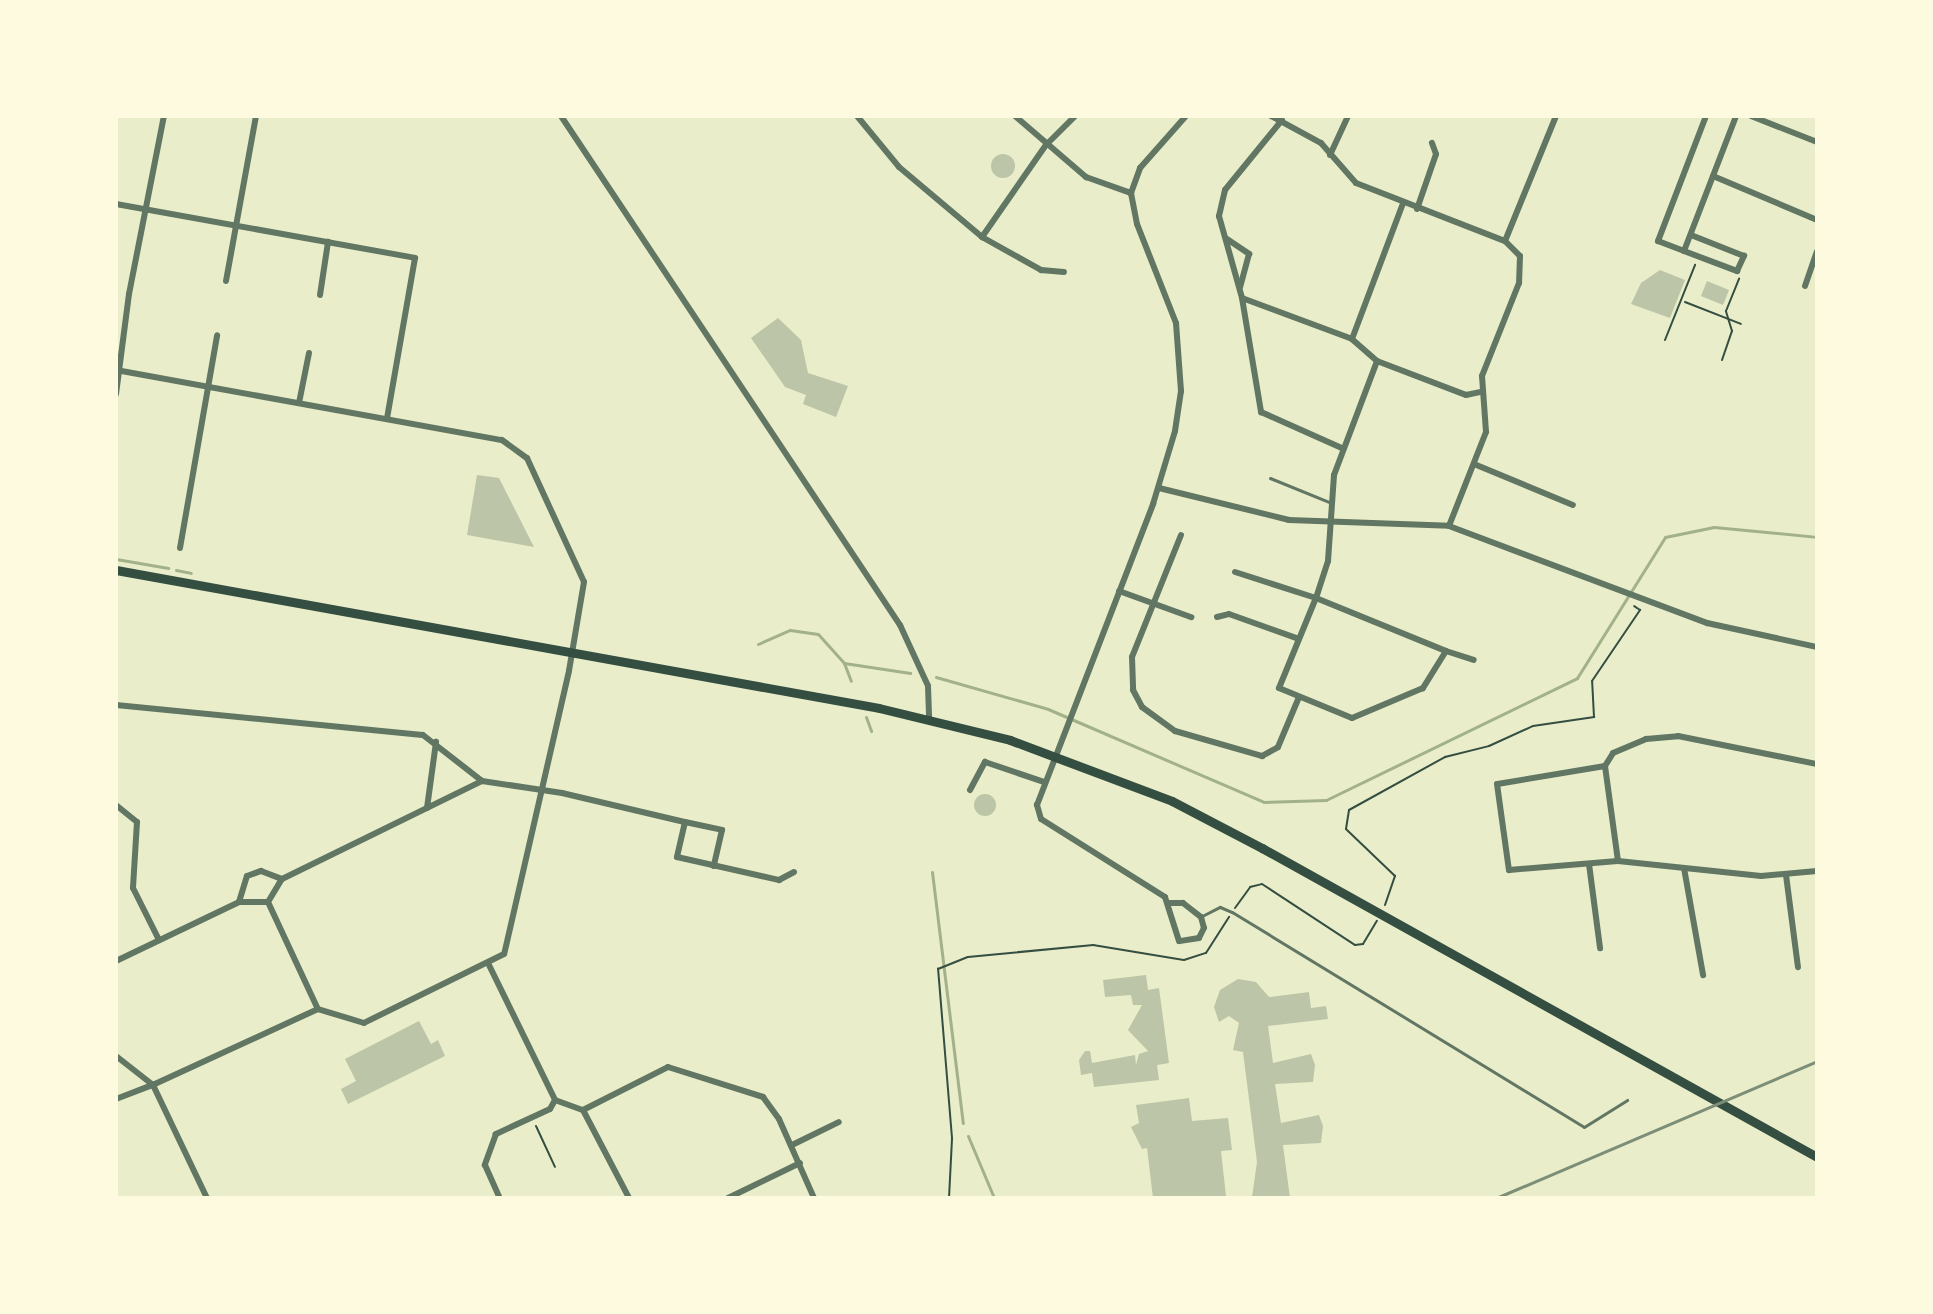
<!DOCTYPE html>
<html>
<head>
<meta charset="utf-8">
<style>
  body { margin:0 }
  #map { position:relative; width:1933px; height:1314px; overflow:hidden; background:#e9edc9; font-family:Roboto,sans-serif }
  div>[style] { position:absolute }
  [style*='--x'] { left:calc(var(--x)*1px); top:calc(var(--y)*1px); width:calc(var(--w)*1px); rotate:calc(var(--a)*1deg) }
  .stream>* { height:3px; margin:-1.5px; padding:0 1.5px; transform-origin:1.5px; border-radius:1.5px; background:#a3b18a }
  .building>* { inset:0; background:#bcc5a7 }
  .round { border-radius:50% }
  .path>* { height:2px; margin:-1px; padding:0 1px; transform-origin:1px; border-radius:1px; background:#344e41 }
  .service>* { height:3px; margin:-1.5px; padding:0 1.5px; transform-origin:1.5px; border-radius:1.5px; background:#617663 }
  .minor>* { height:6px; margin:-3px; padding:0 3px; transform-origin:3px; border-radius:3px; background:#617663 }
  .secondary>* { height:9px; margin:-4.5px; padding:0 4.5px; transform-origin:4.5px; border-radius:4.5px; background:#344e41 }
  .rail>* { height:3px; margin:-1.5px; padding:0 1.5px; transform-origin:1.5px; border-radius:1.5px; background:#7c8e77 }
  span { translate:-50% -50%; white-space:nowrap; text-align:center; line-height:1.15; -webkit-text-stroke:6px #fefae0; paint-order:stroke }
  .frame { position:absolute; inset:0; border:118px solid #fefae0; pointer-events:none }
</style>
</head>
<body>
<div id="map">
  <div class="stream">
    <div style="--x:116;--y:559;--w:53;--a:9.8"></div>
    <div style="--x:176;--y:570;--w:15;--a:11"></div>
    <div style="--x:758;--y:644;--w:35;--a:-24"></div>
    <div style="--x:790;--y:630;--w:28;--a:8"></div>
    <div style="--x:818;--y:634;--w:39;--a:48"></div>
    <div style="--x:844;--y:663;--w:19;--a:69"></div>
    <div style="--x:844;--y:663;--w:67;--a:8.6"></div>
    <div style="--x:936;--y:677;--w:116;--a:15.9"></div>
    <div style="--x:1048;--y:709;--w:235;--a:23.3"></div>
    <div style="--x:1264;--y:802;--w:62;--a:-1.8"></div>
    <div style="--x:1326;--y:800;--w:279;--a:-25.9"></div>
    <div style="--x:1577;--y:678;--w:166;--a:-58"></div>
    <div style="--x:1665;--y:537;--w:50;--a:-11.5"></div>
    <div style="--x:1714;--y:527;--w:103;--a:5.5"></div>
    <div style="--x:866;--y:717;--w:15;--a:70"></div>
    <div style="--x:932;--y:872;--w:253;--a:83"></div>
    <div style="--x:968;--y:1136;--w:67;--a:67.2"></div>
  </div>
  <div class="building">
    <div class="round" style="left:991px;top:154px;width:24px;height:24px"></div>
    <div style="clip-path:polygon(1660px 270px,1685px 280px,1670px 318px,1631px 304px,1641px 283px)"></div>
    <div style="clip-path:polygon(1707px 281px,1729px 290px,1723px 305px,1701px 296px)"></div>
    <div style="clip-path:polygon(778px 318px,801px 340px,808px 373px,848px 386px,836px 417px,803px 404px,806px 395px,785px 387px,751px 338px)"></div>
    <div style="clip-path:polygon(477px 475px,499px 478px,534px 547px,467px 535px)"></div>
    <div class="round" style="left:974px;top:794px;width:22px;height:22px"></div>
    <div style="clip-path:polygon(1146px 975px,1148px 990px,1159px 988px,1169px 1063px,1157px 1065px,1159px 1080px,1094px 1087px,1092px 1073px,1081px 1075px,1079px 1060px,1085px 1051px,1090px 1051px,1092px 1063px,1135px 1055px,1136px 1065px,1139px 1054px,1148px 1051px,1128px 1030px,1142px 1005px,1133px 1005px,1131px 995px,1105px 997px,1103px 980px)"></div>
    <div style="clip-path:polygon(1238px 979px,1256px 982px,1269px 997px,1309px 992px,1311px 1008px,1326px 1006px,1328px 1019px,1268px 1026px,1273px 1063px,1311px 1054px,1315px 1065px,1313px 1082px,1275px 1084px,1281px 1123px,1319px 1115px,1323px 1126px,1321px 1143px,1283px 1145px,1290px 1198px,1252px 1197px,1257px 1162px,1243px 1052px,1233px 1050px,1239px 1023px,1229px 1016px,1219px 1022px,1214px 1007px,1220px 990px)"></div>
    <div style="clip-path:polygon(419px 1021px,431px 1044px,438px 1040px,445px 1056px,348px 1104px,341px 1089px,356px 1081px,345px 1059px)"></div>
    <div style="clip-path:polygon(1189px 1098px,1192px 1121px,1228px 1118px,1232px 1150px,1221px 1151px,1226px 1196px,1153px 1198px,1147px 1148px,1142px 1149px,1131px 1127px,1139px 1123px,1136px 1105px)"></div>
  </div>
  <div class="path">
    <div style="--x:1685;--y:302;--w:60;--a:21.4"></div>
    <div style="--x:1665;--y:340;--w:81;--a:-68.2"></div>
    <div style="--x:1722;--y:360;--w:31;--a:-71"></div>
    <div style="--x:1732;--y:331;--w:21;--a:-107"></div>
    <div style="--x:1726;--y:311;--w:35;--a:-68"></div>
    <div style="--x:1385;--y:905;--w:31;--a:-71"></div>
    <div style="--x:1395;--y:876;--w:68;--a:-136.2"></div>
    <div style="--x:1346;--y:829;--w:19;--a:-81"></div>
    <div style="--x:1349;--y:810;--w:110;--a:-28.9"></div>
    <div style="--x:1445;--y:757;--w:45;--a:-14"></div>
    <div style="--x:1489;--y:746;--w:48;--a:-24.4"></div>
    <div style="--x:1533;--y:726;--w:62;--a:-8.4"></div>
    <div style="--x:1594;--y:717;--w:36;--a:-93"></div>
    <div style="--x:1592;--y:681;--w:86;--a:-55.9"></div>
    <div style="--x:1640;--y:610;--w:7;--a:-146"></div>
    <div style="--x:1235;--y:908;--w:26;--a:-54"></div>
    <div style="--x:1250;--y:887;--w:12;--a:-14"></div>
    <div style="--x:1262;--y:884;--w:111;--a:33.3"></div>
    <div style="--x:1355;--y:945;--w:8;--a:-7"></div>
    <div style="--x:1363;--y:944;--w:27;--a:-59"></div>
    <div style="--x:536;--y:1126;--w:45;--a:65.1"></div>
    <div style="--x:949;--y:1198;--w:60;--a:-87.1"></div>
    <div style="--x:952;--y:1138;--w:170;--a:-94.7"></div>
    <div style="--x:938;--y:969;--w:32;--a:-22"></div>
    <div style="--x:968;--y:957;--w:126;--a:-5.5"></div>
    <div style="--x:1093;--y:945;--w:92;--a:9.4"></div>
    <div style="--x:1184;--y:960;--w:23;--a:-18"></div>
    <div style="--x:1206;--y:953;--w:43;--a:-57.4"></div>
  </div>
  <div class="service">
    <div style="--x:1270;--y:478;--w:64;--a:22.1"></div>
    <div style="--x:1202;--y:916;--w:20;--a:-27"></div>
    <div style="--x:1220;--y:907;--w:13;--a:23"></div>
    <div style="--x:1232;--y:912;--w:412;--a:31.4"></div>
    <div style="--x:1584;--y:1127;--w:51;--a:-32.1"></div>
  </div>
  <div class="minor">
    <div style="--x:561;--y:116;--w:612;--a:56.34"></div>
    <div style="--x:900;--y:625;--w:67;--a:65.3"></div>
    <div style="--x:928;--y:686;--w:32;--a:88"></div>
    <div style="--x:857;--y:116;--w:66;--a:50.5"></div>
    <div style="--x:899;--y:167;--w:109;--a:40.1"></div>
    <div style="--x:982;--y:237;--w:112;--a:-55.2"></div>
    <div style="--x:1046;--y:145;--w:41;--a:-45"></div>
    <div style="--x:1015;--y:116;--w:94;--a:40.7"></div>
    <div style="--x:1086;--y:177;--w:48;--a:19.6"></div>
    <div style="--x:1271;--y:116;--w:57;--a:28.4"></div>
    <div style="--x:1321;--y:143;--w:53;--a:48.8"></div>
    <div style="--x:1356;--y:183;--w:160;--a:21.3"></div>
    <div style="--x:1505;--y:241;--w:21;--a:45"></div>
    <div style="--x:1520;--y:256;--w:27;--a:92"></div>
    <div style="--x:1519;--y:283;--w:100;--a:111.7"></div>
    <div style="--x:1482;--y:376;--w:56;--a:85.9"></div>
    <div style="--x:1486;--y:432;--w:101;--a:111.5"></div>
    <div style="--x:1706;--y:116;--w:134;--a:111"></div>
    <div style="--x:1658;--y:241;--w:28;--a:21"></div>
    <div style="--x:1684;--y:251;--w:145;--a:-68.9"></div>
    <div style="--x:1751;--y:116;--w:71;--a:21.5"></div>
    <div style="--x:1282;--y:120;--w:90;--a:129.2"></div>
    <div style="--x:1225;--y:190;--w:27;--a:103"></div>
    <div style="--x:1219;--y:216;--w:85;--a:74.3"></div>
    <div style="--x:1242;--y:298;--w:116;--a:80.5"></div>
    <div style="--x:1261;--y:412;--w:89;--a:24"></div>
    <div style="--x:1330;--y:155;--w:43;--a:-65.2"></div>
    <div style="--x:1713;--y:176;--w:113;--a:22.9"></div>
    <div style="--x:116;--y:204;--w:304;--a:10.2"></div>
    <div style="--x:415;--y:258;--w:163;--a:99.9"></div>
    <div style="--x:1417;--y:209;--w:58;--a:-70.9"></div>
    <div style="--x:1436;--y:154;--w:12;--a:-110"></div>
    <div style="--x:982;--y:237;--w:68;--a:29.2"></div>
    <div style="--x:1041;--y:270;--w:23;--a:5"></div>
    <div style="--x:1227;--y:239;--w:27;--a:34"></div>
    <div style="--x:1249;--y:254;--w:34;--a:105"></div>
    <div style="--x:1505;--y:241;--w:135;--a:-67.8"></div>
    <div style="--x:1684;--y:251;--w:57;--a:20.7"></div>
    <div style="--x:1737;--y:271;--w:17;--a:-65"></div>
    <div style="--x:1744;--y:256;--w:57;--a:-158.4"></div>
    <div style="--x:226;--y:281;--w:168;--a:-79.7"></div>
    <div style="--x:1805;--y:286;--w:36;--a:-71"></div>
    <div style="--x:320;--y:295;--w:54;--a:-81.4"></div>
    <div style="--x:1242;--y:298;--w:117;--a:20.4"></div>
    <div style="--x:1377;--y:361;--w:95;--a:20.9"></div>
    <div style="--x:1466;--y:395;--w:14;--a:-12"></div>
    <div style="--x:116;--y:370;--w:392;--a:10.3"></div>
    <div style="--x:502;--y:440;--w:31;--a:36"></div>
    <div style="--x:527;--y:458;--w:136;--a:65.3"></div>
    <div style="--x:584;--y:582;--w:90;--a:99.6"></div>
    <div style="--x:569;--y:671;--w:290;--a:102.9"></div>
    <div style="--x:504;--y:954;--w:156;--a:153.8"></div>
    <div style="--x:364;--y:1023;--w:48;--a:-163.1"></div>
    <div style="--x:318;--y:1009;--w:182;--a:155.3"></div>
    <div style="--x:153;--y:1085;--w:47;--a:-141.9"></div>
    <div style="--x:116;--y:394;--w:101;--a:-82.6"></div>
    <div style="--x:129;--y:294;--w:181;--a:-78.9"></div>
    <div style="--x:299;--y:403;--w:51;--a:-78.7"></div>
    <div style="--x:1474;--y:464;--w:107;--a:22.5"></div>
    <div style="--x:1159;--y:488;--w:134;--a:13.8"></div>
    <div style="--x:1289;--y:520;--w:160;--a:2.1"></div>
    <div style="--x:1449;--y:526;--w:276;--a:20.6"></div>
    <div style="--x:1707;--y:623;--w:113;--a:12.3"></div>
    <div style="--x:1181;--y:535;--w:131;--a:111.9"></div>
    <div style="--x:1132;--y:657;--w:33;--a:88"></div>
    <div style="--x:1133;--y:690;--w:19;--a:62"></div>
    <div style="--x:1142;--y:707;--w:41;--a:36"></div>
    <div style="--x:1175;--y:731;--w:91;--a:16"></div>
    <div style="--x:1262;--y:756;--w:18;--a:-29"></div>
    <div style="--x:1278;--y:747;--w:54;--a:-67.2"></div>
    <div style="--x:180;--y:548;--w:216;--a:-80.1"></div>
    <div style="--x:1235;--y:572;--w:85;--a:17.8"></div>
    <div style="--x:1316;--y:598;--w:140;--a:22.2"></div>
    <div style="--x:1446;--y:651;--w:44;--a:121.9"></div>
    <div style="--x:1423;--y:688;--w:77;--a:157.1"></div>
    <div style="--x:1352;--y:718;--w:79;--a:-157.7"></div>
    <div style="--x:1279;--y:688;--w:97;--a:-67.7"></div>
    <div style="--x:1316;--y:598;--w:39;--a:-72"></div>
    <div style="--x:1328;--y:561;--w:86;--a:-86"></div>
    <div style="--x:1334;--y:475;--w:122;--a:-69.3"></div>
    <div style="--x:1377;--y:361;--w:33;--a:-139"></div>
    <div style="--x:1352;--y:339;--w:145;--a:-69.4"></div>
    <div style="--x:1119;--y:591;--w:77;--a:19.9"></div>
    <div style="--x:1217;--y:617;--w:12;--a:-14"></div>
    <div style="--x:1229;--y:614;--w:74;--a:19.7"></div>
    <div style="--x:1446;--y:651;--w:29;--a:18"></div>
    <div style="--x:116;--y:705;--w:308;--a:5.6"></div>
    <div style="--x:423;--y:735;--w:75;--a:37.9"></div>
    <div style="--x:1605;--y:766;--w:109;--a:170.5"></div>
    <div style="--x:1497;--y:784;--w:87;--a:82.1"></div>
    <div style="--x:1509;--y:870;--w:109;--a:-4.7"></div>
    <div style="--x:1618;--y:861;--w:144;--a:6"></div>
    <div style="--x:1761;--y:876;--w:56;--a:-5.1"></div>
    <div style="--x:970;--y:790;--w:32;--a:-62"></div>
    <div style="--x:985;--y:762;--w:62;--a:18.7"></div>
    <div style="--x:116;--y:805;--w:27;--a:39"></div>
    <div style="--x:137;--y:822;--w:66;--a:93.5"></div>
    <div style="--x:133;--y:888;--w:58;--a:63.4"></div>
    <div style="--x:427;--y:808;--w:67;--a:-82.2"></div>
    <div style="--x:685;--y:822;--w:38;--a:12"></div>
    <div style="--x:722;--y:830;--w:37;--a:103"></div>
    <div style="--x:1618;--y:861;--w:96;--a:-97.8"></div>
    <div style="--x:1605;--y:766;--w:15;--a:-58"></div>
    <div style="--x:1613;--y:753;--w:36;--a:-23"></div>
    <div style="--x:1646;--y:739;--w:32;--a:-5"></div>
    <div style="--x:1678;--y:736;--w:142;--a:11.4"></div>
    <div style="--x:1589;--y:864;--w:85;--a:82.5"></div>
    <div style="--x:1684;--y:868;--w:109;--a:79.9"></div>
    <div style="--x:1786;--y:875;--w:93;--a:82.6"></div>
    <div style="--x:239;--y:902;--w:27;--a:-73"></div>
    <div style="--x:247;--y:876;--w:15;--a:-20"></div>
    <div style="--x:261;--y:871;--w:22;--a:21"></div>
    <div style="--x:268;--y:902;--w:118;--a:65"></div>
    <div style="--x:1170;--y:903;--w:13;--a:0"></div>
    <div style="--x:1183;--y:903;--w:23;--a:38"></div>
    <div style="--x:1201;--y:917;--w:11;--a:75"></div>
    <div style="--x:1204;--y:928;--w:11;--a:117"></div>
    <div style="--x:1199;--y:938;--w:20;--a:171"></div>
    <div style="--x:1179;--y:941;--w:46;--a:-107.7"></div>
    <div style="--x:1165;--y:897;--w:146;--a:-147.8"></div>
    <div style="--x:1041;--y:819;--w:15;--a:-106"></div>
    <div style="--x:1037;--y:805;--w:323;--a:-68.9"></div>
    <div style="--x:1153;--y:504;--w:76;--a:-73.2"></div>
    <div style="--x:1175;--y:431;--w:40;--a:-81.5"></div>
    <div style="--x:1181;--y:391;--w:68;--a:-94.2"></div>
    <div style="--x:1176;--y:323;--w:106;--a:-111.5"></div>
    <div style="--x:1137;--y:224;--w:32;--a:-101"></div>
    <div style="--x:1131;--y:193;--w:27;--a:-70"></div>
    <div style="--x:1140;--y:168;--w:69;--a:-48.5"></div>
    <div style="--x:116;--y:961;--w:136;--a:-25.6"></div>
    <div style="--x:239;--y:902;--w:29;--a:0"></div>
    <div style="--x:268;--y:902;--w:27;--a:-59"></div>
    <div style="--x:282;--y:879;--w:223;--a:-26.1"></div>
    <div style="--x:482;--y:781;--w:81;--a:8.5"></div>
    <div style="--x:562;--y:793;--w:126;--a:13.3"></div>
    <div style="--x:685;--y:822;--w:36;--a:103"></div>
    <div style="--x:677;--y:857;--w:105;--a:12.7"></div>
    <div style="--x:779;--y:880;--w:17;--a:-28"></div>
    <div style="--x:489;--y:965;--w:150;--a:63.9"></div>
    <div style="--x:555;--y:1100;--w:10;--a:119"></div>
    <div style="--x:550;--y:1109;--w:60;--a:155.2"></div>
    <div style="--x:496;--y:1134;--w:33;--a:110"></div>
    <div style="--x:485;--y:1165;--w:36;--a:66"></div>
    <div style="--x:116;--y:1099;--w:40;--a:-21"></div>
    <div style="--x:153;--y:1085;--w:125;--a:64.5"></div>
    <div style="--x:555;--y:1100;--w:30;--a:20"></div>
    <div style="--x:583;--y:1110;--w:95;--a:-26.8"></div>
    <div style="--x:668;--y:1067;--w:100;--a:17.5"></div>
    <div style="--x:763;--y:1097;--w:27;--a:54"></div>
    <div style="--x:779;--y:1119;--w:86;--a:66.1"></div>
    <div style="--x:583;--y:1110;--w:99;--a:62.4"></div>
    <div style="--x:792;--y:1145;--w:52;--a:-26.1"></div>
    <div style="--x:728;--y:1198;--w:80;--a:-25.9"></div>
  </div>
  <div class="secondary">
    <div style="--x:116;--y:570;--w:775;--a:10.25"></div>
    <div style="--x:879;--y:708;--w:135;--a:13.7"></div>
    <div style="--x:1010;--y:740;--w:173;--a:20.6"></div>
    <div style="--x:1172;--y:801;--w:102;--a:27.6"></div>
    <div style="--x:1262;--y:848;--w:635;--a:29.11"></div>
  </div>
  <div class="rail">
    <div style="--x:1496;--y:1198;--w:349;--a:-23.1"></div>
  </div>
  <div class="frame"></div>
</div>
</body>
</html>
